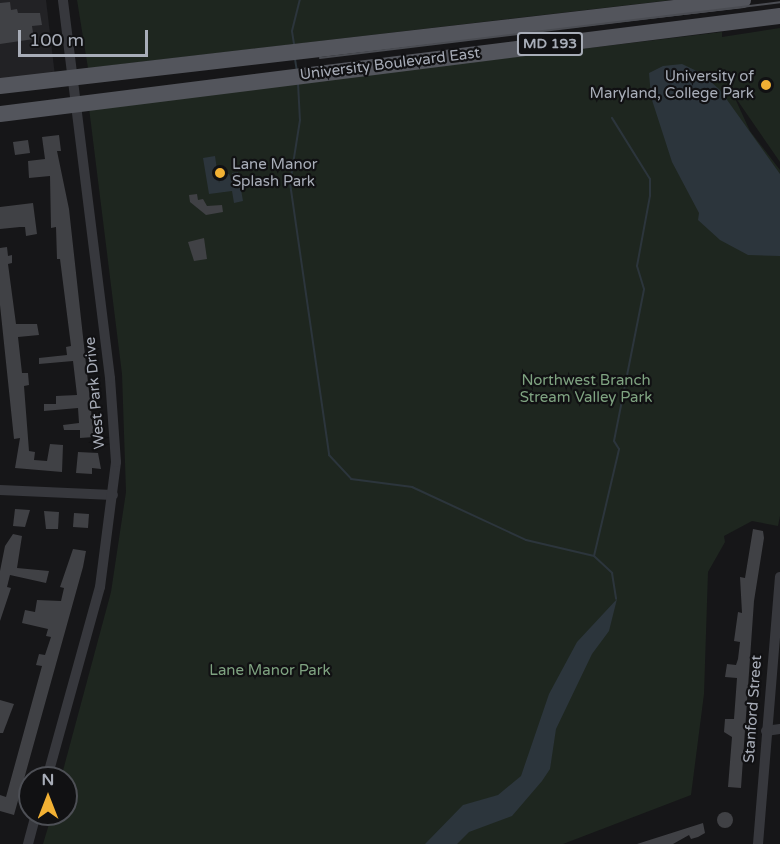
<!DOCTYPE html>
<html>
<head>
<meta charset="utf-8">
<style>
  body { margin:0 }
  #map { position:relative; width:780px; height:844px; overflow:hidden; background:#161618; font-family:"Varela Round",sans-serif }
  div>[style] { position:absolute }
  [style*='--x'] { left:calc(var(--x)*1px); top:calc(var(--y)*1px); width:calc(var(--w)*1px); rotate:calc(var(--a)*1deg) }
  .built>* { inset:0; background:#222225 }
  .green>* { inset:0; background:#1e261f }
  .water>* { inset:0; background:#2c353c }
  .stream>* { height:2px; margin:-1px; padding:0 1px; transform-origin:1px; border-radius:1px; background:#2c353c }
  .building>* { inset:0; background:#404145 }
  .round { border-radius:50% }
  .minor>* { height:10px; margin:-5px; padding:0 5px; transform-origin:5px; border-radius:5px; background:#37383d }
  .primary>* { height:16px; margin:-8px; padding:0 8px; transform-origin:8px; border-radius:8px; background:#53555c }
  .tram>* { height:1.5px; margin:-0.75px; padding:0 0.75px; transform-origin:0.75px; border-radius:0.75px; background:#4a4c52 }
  .dots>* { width:16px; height:16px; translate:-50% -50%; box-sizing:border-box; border:3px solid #111113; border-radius:50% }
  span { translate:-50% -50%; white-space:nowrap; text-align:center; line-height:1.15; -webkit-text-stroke:4.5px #111113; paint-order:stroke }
  .shield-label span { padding:2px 4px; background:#111113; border:2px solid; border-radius:4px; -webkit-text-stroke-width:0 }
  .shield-label { font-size:14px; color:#a8adb8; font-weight:700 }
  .street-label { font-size:15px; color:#a8adb8 }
  .poi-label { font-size:15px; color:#a8adb8 }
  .right { translate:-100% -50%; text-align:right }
  .left { translate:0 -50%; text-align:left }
  .park-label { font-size:15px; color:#7fa381 }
  .north { position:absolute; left:18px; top:766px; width:60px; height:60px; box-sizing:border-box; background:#111113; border:2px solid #4d4f55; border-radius:50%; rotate:0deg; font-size:16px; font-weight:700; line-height:24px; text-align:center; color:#a8adb8 }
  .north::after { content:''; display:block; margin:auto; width:21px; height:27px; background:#f2b134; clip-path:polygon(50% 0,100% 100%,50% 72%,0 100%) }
  .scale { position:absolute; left:18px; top:30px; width:130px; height:27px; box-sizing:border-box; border:3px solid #a8adb8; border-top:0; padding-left:8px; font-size:18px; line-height:21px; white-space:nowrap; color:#a8adb8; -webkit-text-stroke:4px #111113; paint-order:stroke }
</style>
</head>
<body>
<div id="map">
  <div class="built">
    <div style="clip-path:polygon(0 0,46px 0,55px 76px,0 83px)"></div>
  </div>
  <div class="green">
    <div style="clip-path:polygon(77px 0,672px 0,88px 68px)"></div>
    <div style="clip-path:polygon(780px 28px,780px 162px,733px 94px,750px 131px,780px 170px,780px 516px,778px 526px,752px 521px,724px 536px,725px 542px,708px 572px,704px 694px,691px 795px,563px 844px,43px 844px,52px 814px,66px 814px,66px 778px,61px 778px,111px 592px,126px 492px,122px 374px,89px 108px,722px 32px,722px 37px)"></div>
  </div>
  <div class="water">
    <div style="clip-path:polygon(682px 64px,701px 73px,720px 90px,780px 174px,780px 256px,748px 255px,720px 240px,698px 220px,699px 213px,672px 162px,651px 97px,649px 73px,663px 66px)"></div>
    <div style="clip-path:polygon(215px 156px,219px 183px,221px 175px,229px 174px,233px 182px,232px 173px,238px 172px,243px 201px,234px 203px,232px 191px,209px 194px,203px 158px)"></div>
    <div style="clip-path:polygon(617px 599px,609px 631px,592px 654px,556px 729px,550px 769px,542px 781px,512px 816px,469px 832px,457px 844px,425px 844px,463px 805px,498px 795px,521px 776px,549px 694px,577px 642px)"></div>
  </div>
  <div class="stream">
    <div style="--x:294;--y:44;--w:13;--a:-99"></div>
    <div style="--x:292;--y:31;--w:32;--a:-76"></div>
    <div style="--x:295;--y:59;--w:12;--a:81"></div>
    <div style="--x:298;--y:83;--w:37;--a:87"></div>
    <div style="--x:300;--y:120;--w:64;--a:99"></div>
    <div style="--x:290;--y:183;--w:275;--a:81.8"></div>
    <div style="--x:329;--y:455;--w:33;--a:47"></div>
    <div style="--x:351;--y:479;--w:62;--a:7.5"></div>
    <div style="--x:412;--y:487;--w:126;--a:24.9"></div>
    <div style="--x:526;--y:540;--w:70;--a:13.2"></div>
    <div style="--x:594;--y:556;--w:25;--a:43"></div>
    <div style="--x:612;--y:573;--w:26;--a:81"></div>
    <div style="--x:594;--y:556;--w:110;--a:-76.8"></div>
    <div style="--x:619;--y:449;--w:9;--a:-122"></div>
    <div style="--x:614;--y:441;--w:155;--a:-78.8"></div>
    <div style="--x:644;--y:289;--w:24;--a:-107"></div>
    <div style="--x:637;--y:266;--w:71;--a:-79.5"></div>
    <div style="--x:650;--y:196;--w:17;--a:-90"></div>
    <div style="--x:650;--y:179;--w:72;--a:-121.9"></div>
  </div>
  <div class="building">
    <div style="clip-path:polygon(10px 2px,11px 10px,17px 9px,18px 13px,40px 13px,42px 25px,32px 26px,34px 39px,0 44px,0 3px)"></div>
    <div style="clip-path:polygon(59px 135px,61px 151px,57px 151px,69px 209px,94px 437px,80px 438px,80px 430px,64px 430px,63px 425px,79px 423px,78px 408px,44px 411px,44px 404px,56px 404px,56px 396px,77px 395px,73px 361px,39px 364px,39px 358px,67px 355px,66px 347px,71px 346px,60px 259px,57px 259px,56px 227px,51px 228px,50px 176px,29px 178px,28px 161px,45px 159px,42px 137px)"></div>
    <div style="clip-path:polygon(28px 140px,30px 153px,15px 155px,13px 142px)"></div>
    <div style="clip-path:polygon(197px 194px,198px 200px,203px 199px,207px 206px,222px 205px,223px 212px,206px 215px,190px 202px,189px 195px)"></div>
    <div style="clip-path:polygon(33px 203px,37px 234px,26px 236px,25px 227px,20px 227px,0 229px,0 207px)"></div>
    <div style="clip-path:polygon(204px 238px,207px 259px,194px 261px,188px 242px)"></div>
    <div style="clip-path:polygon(7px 247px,8px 256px,12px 255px,12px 263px,8px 264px,16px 324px,37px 324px,39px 335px,18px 337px,22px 373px,28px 373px,29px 385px,24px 386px,29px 451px,35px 452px,34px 460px,47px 461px,50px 444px,63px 445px,62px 472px,15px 468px,20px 438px,14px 439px,0 305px,0 248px)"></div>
    <div style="clip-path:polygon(78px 452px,98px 453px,101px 469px,92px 468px,92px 474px,76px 473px)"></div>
    <div style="clip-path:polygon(15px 509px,30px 510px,25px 527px,13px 526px)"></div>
    <div style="clip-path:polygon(44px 511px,59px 512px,58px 529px,46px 529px)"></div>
    <div style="clip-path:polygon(74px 513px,89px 514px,88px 528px,73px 527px)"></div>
    <div style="clip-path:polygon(753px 529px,763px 531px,764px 538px,754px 601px,741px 788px,728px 787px,732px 737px,724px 732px,725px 719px,734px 719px,737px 678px,725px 677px,727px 664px,736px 665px,738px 659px,740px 642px,734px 641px,738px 612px,742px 613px,740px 577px,745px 578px)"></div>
    <div style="clip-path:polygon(13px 534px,22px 536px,17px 568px,49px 571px,46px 583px,10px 575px,7px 587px,11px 588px,0 621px,0 571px,5px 546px)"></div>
    <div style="clip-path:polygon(73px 549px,86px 551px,83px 567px,14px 815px,0 811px,0 795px,6px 797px,42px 666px,36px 665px,39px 654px,45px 655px,51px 637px,46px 636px,48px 629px,22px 623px,25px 610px,35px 612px,37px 600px,61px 601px,64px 588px,60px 587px)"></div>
    <div style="clip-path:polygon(0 700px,14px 704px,3px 733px,0 733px)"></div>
    <div class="round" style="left:717px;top:812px;width:16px;height:16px"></div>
    <div style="clip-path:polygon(703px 823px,705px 833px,698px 837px,691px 839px,689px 835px,673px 844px,637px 844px)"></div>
  </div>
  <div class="minor">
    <div style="--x:0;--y:490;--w:113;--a:2.5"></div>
    <div style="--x:766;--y:731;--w:14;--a:-8"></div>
    <div style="--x:47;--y:778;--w:198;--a:-74.5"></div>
    <div style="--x:100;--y:587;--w:126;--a:-82.7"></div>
    <div style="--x:116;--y:462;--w:84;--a:-94.1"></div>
    <div style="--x:110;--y:378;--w:381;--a:-97.1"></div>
    <div style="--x:28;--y:844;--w:31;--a:-75"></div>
    <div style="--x:758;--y:844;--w:268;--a:-85.3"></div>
  </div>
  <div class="primary">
    <div style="--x:0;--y:86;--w:748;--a:-6.6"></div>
    <div style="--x:0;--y:114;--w:786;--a:-7.16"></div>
  </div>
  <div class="tram">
    <div style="--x:320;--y:58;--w:463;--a:-6.9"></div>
  </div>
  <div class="dots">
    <div style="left:766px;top:85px;background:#f2b134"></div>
    <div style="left:220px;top:173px;background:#f2b134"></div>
  </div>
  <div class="shield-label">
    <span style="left:550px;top:44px">MD 193</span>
  </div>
  <div class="street-label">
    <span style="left:390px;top:64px;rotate:-7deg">University Boulevard East</span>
    <span style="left:95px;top:393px;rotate:-95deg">West Park Drive</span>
    <span style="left:753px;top:709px;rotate:-86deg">Stanford Street</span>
  </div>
  <div class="poi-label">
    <span class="right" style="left:754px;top:85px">University of<br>Maryland, College Park</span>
    <span class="left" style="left:232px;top:173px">Lane Manor<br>Splash Park</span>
  </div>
  <div class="park-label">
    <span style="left:586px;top:389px">Northwest Branch<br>Stream Valley Park</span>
    <span style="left:270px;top:671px">Lane Manor Park</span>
  </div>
  <div class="north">N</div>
  <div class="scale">100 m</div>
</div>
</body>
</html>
